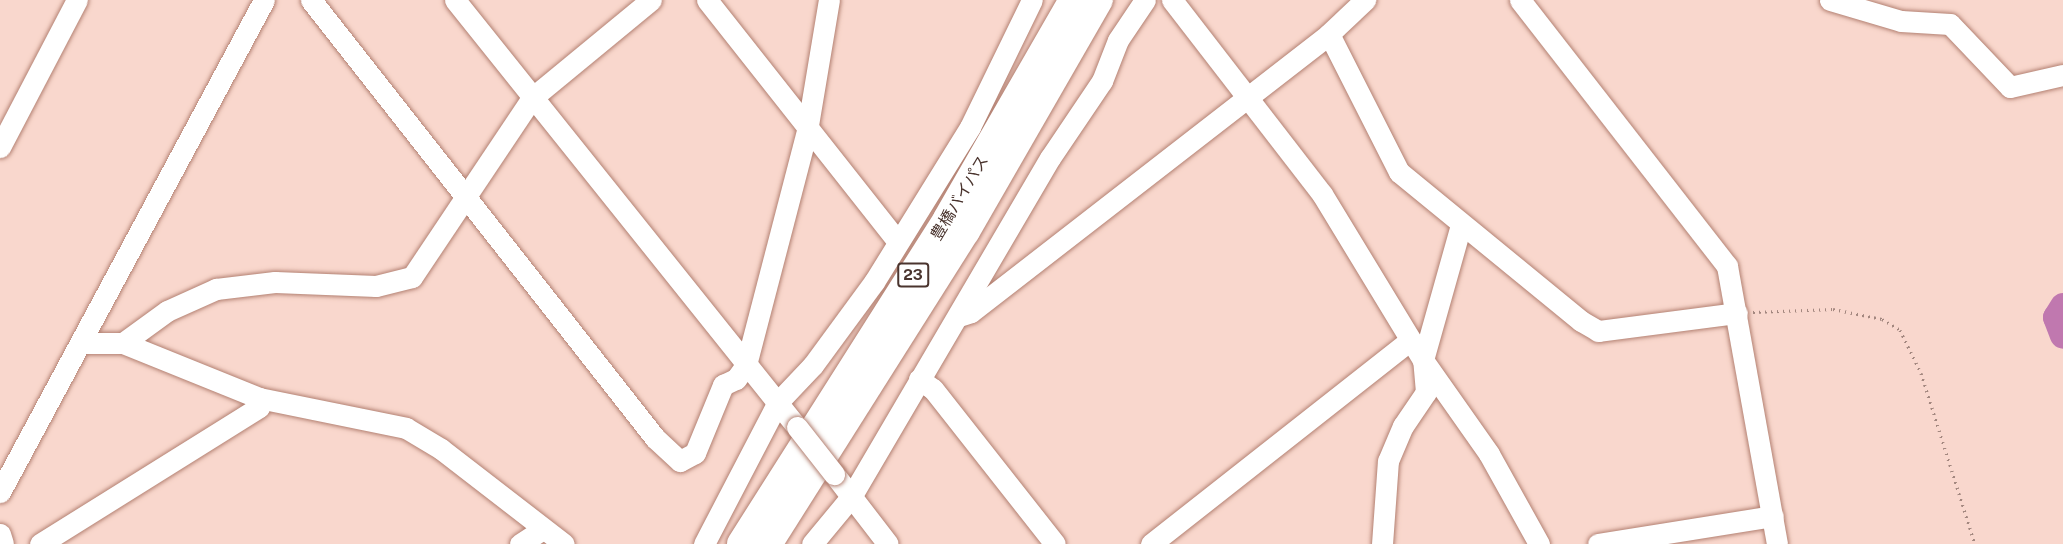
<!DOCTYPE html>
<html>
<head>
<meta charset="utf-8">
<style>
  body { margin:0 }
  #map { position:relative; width:2063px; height:544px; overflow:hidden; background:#f9d7cd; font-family:"Public Sans","Noto Sans JP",sans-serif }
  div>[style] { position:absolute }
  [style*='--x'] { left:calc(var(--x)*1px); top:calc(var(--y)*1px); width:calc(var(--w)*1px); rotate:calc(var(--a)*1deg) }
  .river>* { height:27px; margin:-13.5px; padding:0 13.5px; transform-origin:13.5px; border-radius:13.5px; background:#c078af }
  .path>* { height:3px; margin-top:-1.5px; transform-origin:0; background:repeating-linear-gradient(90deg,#a3877f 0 1.5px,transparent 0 6px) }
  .roads { filter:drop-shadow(0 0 2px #b38172) drop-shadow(0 0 2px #b38172) }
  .minor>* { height:21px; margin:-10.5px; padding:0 10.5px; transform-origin:10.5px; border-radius:10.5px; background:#fff }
  .highway>* { height:30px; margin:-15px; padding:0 15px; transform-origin:15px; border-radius:15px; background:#fff }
  .bridges { filter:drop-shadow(0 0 2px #b38172) drop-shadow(0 0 2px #b38172) }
  .minor-bridge>* { height:21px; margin:-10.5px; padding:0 10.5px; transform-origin:10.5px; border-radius:10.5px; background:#fff }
  span { translate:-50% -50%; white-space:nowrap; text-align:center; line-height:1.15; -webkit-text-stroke:5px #fff; paint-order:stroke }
  .shield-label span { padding:2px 4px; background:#fff; border:2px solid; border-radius:4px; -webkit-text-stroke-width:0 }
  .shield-label { font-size:15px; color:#4a342e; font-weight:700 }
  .street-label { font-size:16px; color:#4a342e }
</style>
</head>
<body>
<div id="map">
  <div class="river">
    <div style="--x:2063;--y:306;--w:13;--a:122"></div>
    <div style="--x:2056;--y:317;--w:19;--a:69"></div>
  </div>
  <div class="path">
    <div style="--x:1753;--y:312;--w:80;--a:-2.1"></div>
    <div style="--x:1833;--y:309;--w:50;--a:11.5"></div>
    <div style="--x:1882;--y:319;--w:21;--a:31"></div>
    <div style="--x:1900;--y:330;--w:48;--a:64"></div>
    <div style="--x:1921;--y:373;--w:179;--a:72.5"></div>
  </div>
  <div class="roads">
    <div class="minor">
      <div style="--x:311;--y:0;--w:557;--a:51.85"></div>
      <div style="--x:655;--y:438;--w:34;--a:43"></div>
      <div style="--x:680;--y:461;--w:17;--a:-28"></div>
      <div style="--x:695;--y:453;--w:74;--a:-67.6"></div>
      <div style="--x:723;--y:385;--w:14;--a:-25"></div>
      <div style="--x:736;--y:379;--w:17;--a:-54"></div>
      <div style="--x:746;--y:365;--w:242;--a:-75.4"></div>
      <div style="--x:807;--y:131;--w:133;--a:-80.5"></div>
      <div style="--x:455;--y:0;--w:547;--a:51.31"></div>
      <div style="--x:707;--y:0;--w:308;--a:51.7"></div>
      <div style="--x:1172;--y:0;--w:245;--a:52.3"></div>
      <div style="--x:1322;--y:194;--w:194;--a:58.7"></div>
      <div style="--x:1423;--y:360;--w:115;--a:54.9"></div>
      <div style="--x:1489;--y:454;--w:103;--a:60.9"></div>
      <div style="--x:1520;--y:0;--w:337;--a:52.1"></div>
      <div style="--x:1727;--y:266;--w:282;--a:79.8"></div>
      <div style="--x:1830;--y:0;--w:74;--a:16.5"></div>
      <div style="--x:1901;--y:21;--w:49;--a:3.5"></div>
      <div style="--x:1950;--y:24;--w:87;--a:46.4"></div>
      <div style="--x:2010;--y:87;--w:54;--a:-12.8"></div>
      <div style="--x:1329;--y:34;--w:155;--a:63.1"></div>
      <div style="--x:1399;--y:172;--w:235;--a:39.3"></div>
      <div style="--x:1581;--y:321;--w:20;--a:30"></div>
      <div style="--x:1598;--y:331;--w:140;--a:-7.4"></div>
      <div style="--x:0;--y:147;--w:166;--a:-62.4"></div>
      <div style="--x:962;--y:315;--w:9;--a:-18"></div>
      <div style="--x:971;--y:312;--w:453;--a:-37.8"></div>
      <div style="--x:1329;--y:34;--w:50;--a:-43.4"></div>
      <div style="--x:83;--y:343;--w:40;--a:0"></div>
      <div style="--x:123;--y:343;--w:147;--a:22"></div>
      <div style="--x:259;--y:398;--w:150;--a:11.5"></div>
      <div style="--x:406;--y:428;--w:41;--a:31"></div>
      <div style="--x:441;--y:449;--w:155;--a:37.7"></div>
      <div style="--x:123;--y:343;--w:54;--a:-36"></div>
      <div style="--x:167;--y:311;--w:54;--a:-24.2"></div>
      <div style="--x:216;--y:289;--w:59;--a:-6.8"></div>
      <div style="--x:275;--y:282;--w:101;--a:2.3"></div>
      <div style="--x:376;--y:286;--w:37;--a:-14"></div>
      <div style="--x:412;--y:277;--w:216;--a:-56.2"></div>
      <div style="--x:532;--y:98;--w:154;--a:-39.5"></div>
      <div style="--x:919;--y:379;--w:17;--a:36"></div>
      <div style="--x:933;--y:389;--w:197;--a:51.8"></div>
      <div style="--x:834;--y:474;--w:88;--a:52.4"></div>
      <div style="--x:0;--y:492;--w:558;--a:-61.78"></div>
      <div style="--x:0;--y:534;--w:10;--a:73"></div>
      <div style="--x:40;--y:544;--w:258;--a:-32"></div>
      <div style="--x:259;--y:407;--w:9;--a:-90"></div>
      <div style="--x:520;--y:544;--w:27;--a:-33"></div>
      <div style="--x:704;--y:544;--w:160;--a:-62.5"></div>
      <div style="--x:778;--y:402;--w:51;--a:-46.6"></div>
      <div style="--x:813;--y:365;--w:103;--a:-53.7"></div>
      <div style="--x:874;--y:282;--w:182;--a:-58.2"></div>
      <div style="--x:970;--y:127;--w:141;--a:-64"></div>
      <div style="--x:812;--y:544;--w:61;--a:-50.3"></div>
      <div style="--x:851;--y:497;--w:393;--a:-59.6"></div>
      <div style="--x:1050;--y:158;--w:93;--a:-56"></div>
      <div style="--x:1102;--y:81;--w:44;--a:-68.7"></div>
      <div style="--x:1118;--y:40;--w:48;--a:-56"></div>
      <div style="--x:1151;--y:544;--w:330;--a:-38.2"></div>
      <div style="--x:1382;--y:544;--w:83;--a:-85.9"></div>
      <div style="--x:1388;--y:461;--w:38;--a:-67"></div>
      <div style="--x:1403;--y:426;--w:41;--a:-55.9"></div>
      <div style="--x:1426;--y:392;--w:32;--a:-95"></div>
      <div style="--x:1423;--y:360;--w:140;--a:-74.3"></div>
      <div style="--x:1598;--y:544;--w:177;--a:-9.1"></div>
    </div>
    <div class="highway">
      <div style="--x:742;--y:544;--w:385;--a:-57.6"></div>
      <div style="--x:948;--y:219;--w:253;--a:-60.1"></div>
      <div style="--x:767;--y:544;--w:370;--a:-57.7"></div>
      <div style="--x:965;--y:231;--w:267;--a:-60.1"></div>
    </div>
  </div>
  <div class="bridges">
    <div class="minor-bridge">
      <div style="--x:797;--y:427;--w:60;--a:51.8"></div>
    </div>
  </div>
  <div class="shield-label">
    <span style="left:913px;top:275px">23</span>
  </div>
  <div class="street-label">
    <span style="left:960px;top:198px;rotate:-59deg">豊橋バイパス</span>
  </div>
</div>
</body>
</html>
